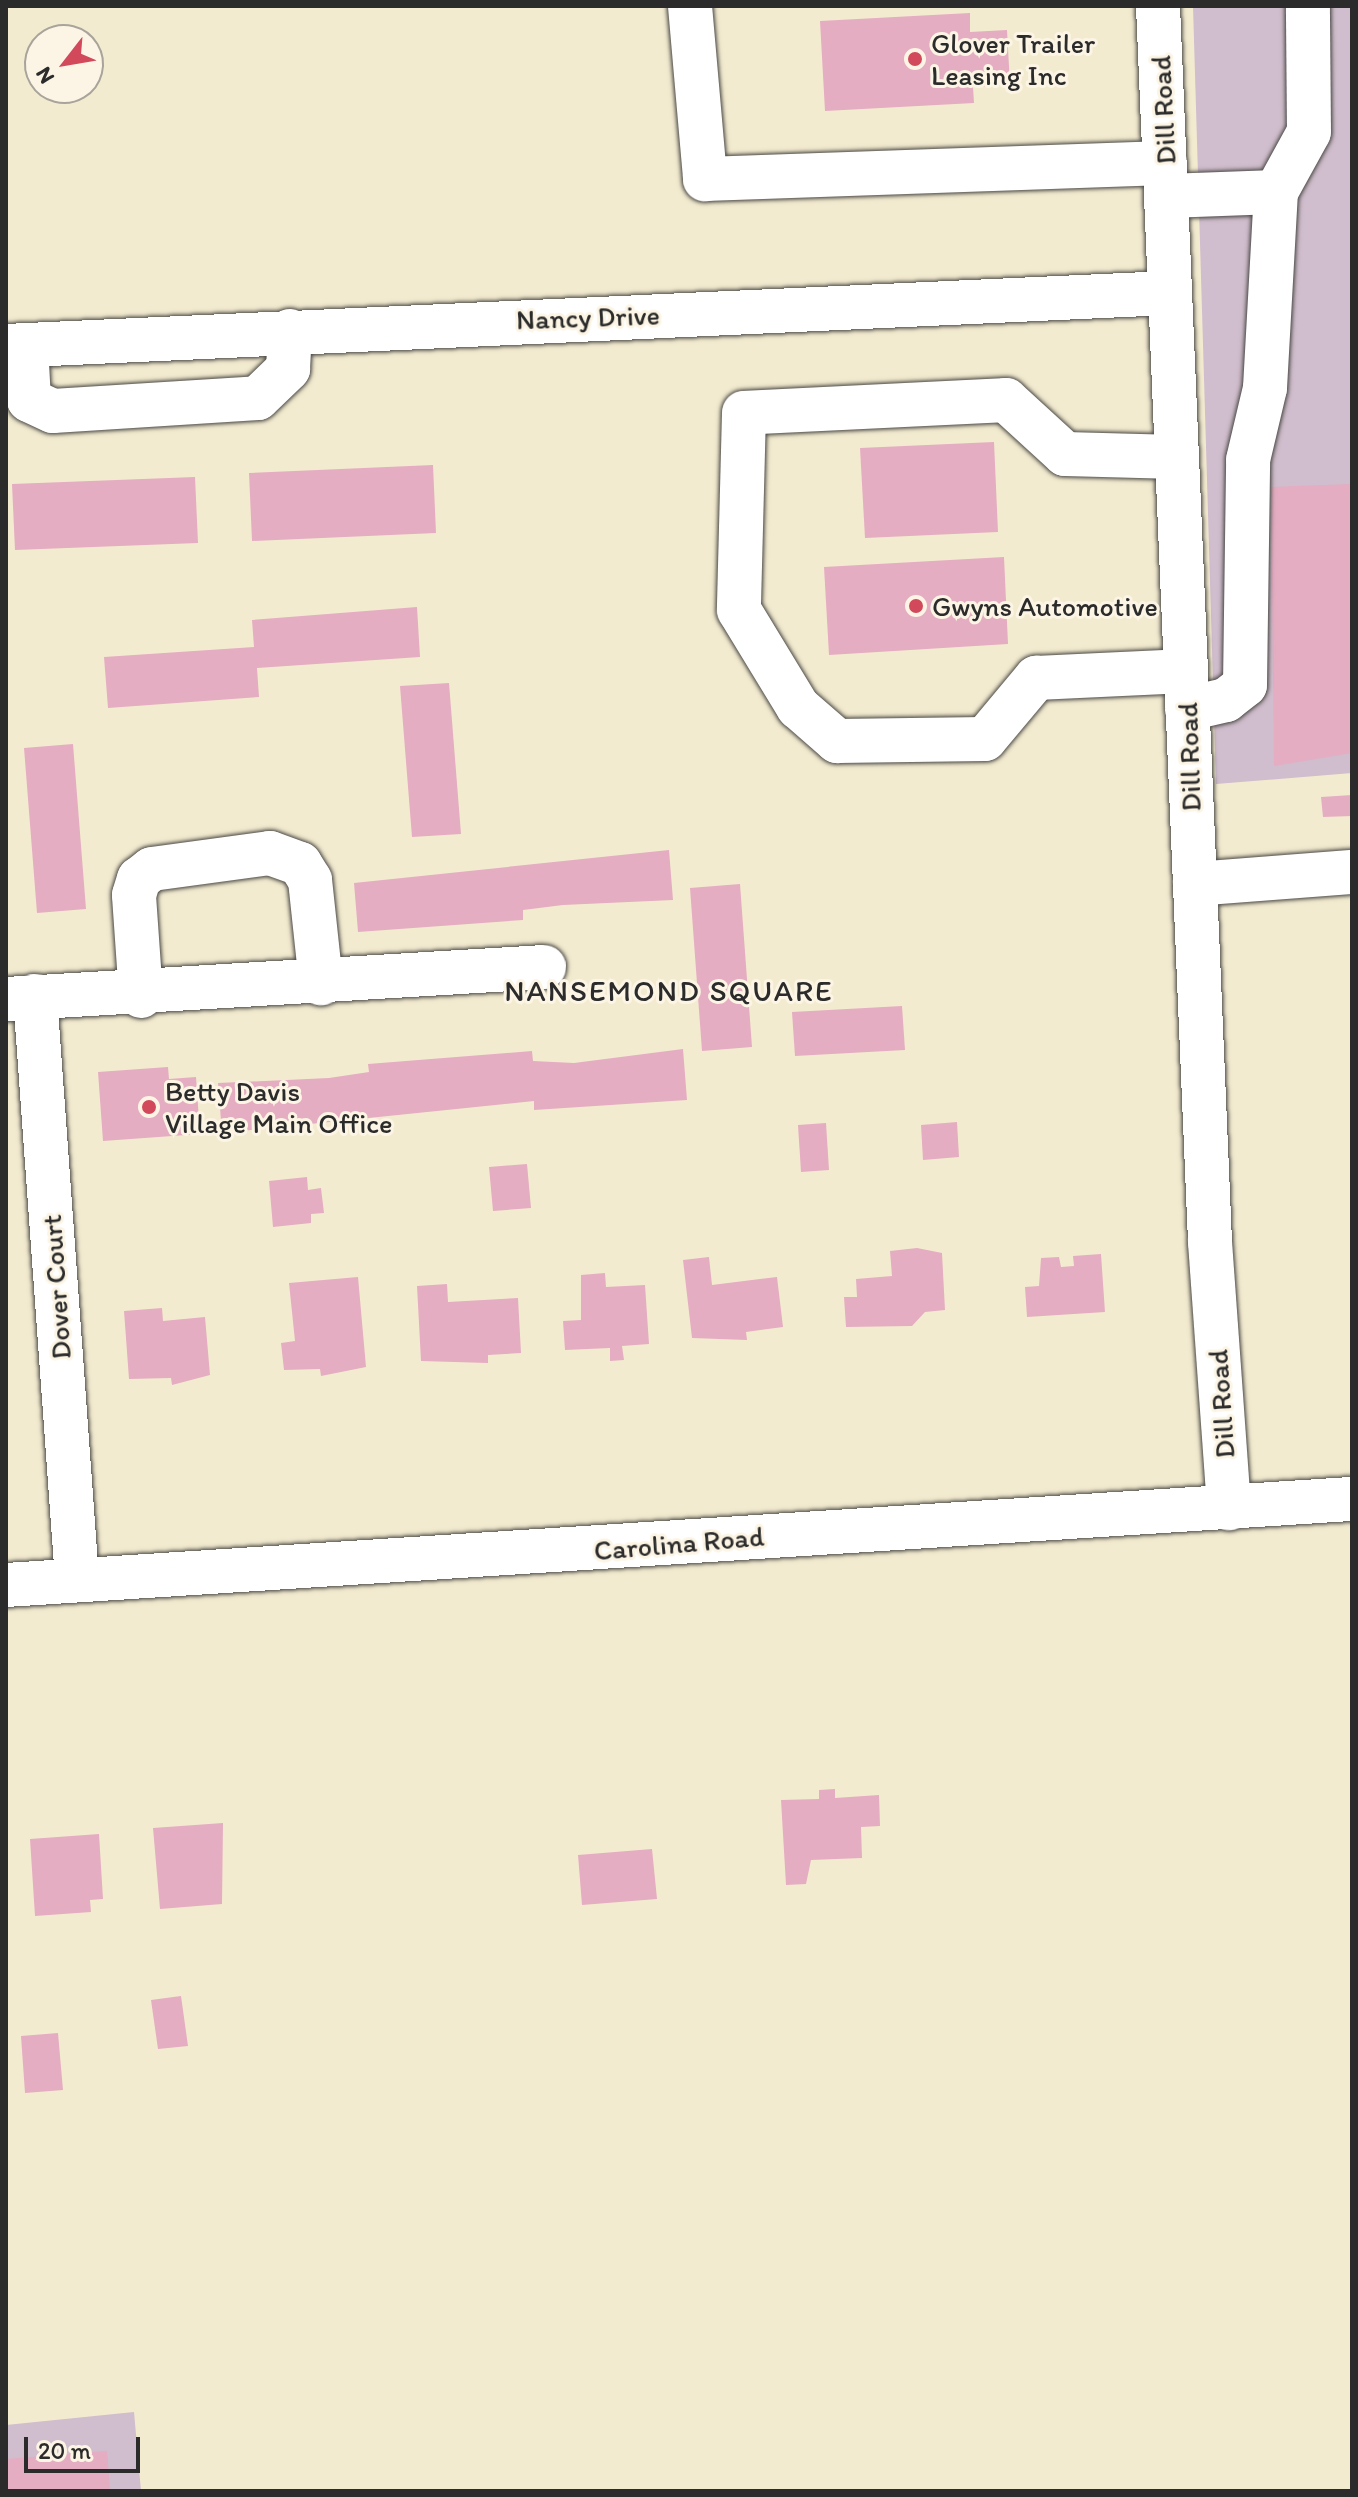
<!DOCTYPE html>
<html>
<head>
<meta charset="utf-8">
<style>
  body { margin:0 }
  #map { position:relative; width:1358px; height:2497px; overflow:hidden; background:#f3ebd0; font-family:Itim,sans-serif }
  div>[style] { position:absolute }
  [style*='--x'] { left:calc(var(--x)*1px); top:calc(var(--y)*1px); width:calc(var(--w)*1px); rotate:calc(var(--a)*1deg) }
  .industrial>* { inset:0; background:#d0bdcd }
  .building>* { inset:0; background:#e4adc1 }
  .roads { filter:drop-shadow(0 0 2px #494844) drop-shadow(0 0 2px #494844) }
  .minor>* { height:44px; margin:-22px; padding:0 22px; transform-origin:22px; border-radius:22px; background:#fff }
  .major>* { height:44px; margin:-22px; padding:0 22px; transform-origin:22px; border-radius:22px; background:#fff }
  .dots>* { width:22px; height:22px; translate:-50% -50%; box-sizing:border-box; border:4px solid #fcf5e5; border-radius:50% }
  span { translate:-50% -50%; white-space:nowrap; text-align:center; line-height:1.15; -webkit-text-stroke:6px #fcf5e5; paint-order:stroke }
  .poi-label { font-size:28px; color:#2b2b2b }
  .left { translate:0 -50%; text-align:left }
  .street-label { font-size:28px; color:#2b2b2b }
  .neighbourhood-label { font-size:30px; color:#2b2b2b; letter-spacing:2px }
  .frame { position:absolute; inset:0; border:8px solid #2b2b2b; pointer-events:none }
  .north { position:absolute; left:24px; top:24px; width:80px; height:80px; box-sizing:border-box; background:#fcf5e5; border:2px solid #a8a49b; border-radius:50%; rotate:239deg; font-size:22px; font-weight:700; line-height:32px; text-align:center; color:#2b2b2b }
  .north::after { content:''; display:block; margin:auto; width:28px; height:36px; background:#d1495b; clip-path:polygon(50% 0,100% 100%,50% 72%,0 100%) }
  .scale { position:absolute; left:24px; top:2437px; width:116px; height:36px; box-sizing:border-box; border:4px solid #2b2b2b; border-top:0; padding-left:10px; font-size:24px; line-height:28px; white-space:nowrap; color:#2b2b2b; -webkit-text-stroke:6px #fcf5e5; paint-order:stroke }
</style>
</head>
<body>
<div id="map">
  <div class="industrial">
    <div style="clip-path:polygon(1193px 6px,1352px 6px,1352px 773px,1216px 784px)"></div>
    <div style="clip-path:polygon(134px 2412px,141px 2491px,6px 2491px,6px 2425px)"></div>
  </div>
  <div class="building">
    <div style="clip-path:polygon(970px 13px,970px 32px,1007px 30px,1010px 85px,973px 87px,974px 103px,825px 111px,820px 21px)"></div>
    <div style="clip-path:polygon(994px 442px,998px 532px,865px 538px,860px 448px)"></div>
    <div style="clip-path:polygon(433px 465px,436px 533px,252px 541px,249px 473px)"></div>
    <div style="clip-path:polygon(195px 477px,198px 543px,15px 550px,12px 484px)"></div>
    <div style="clip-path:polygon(1352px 484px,1352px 753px,1274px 766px,1271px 487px)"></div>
    <div style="clip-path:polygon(1004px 557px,1008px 644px,829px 655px,824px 567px)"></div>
    <div style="clip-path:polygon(417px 607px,420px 657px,257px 668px,259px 697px,108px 708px,104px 657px,254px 647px,252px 620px)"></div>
    <div style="clip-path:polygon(449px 683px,461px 834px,412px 837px,400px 686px)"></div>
    <div style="clip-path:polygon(73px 744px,86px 909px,37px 913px,24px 748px)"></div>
    <div style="clip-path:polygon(1352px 795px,1352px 816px,1323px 817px,1321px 797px)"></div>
    <div style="clip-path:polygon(669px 850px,673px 900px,563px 905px,523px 910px,523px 920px,358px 932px,354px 883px)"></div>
    <div style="clip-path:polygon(740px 884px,752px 1047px,702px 1051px,690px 888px)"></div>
    <div style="clip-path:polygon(902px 1006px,905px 1050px,795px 1056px,792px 1012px)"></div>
    <div style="clip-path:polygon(683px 1049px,687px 1100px,534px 1110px,534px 1101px,222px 1133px,218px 1083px,329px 1078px,369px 1072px,368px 1064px,532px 1051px,533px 1061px,574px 1063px)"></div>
    <div style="clip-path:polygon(168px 1067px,169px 1079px,196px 1077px,200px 1134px,103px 1141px,98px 1072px)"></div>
    <div style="clip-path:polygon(957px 1122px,959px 1157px,923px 1160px,921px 1125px)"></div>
    <div style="clip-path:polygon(826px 1123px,829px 1170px,801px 1172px,798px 1125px)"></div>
    <div style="clip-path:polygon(527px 1164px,531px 1208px,493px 1211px,489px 1167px)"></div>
    <div style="clip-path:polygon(307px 1177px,308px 1190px,321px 1188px,324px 1213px,311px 1214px,311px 1223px,273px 1227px,269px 1181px)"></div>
    <div style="clip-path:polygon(917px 1248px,942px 1253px,945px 1310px,925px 1312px,912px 1326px,846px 1327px,844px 1297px,857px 1297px,856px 1279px,892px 1276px,890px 1251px)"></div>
    <div style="clip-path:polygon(1101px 1254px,1105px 1312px,1027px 1317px,1025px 1287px,1039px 1286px,1041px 1258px,1059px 1257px,1061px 1267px,1074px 1266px,1073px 1256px)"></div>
    <div style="clip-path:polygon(709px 1257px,712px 1285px,777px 1277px,783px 1327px,746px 1332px,747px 1340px,692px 1338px,683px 1260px)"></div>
    <div style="clip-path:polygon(605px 1273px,606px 1287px,645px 1285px,649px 1344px,622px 1346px,624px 1360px,610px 1361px,610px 1348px,565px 1350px,563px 1321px,581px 1320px,581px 1275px)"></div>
    <div style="clip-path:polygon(358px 1277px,366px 1367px,321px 1376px,320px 1369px,284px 1370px,281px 1343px,295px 1341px,289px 1283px)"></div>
    <div style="clip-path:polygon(447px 1284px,448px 1302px,518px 1298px,521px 1353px,488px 1355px,488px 1363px,421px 1361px,417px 1286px)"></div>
    <div style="clip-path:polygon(162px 1308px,163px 1321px,205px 1317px,210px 1375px,172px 1385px,171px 1378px,129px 1379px,124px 1311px)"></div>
    <div style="clip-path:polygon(835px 1789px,835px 1798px,879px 1795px,880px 1826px,861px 1827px,862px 1858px,811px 1860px,806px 1884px,786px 1885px,781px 1800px,819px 1799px,819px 1790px)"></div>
    <div style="clip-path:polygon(223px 1823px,222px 1904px,160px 1909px,153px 1828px)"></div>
    <div style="clip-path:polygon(99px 1834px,103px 1899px,90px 1900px,91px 1912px,35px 1916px,30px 1839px)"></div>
    <div style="clip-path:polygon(652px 1849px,657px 1899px,582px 1905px,578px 1855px)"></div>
    <div style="clip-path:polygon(181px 1996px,188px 2046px,158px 2049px,151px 2000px)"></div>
    <div style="clip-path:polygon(58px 2033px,63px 2090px,25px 2093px,21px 2036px)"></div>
    <div style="clip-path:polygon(107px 2451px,110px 2491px,6px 2491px,6px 2459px)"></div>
  </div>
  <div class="roads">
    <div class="minor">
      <div style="--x:690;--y:6;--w:174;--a:85"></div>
      <div style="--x:705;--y:179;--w:460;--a:-2"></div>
      <div style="--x:1158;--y:6;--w:1237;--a:87.59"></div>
      <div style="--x:1210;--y:1242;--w:267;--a:85.9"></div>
      <div style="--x:1167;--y:196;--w:109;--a:-2.1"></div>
      <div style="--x:1276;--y:192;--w:68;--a:-61.2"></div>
      <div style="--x:1309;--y:132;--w:126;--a:-90.5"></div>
      <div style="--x:26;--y:345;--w:55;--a:86.9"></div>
      <div style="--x:29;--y:400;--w:26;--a:25"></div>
      <div style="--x:53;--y:411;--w:205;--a:-3.6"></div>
      <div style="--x:258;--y:398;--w:42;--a:-44"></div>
      <div style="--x:288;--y:369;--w:38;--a:-87"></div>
      <div style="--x:6;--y:346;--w:1165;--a:-2.61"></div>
      <div style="--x:1177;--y:457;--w:112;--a:-178.5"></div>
      <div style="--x:1065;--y:454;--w:80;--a:-137.5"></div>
      <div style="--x:1006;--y:400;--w:262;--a:177.2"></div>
      <div style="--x:744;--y:413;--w:197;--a:91.5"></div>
      <div style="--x:739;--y:610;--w:114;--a:58.7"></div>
      <div style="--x:798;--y:707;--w:52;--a:41.1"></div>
      <div style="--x:837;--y:741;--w:148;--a:-0.8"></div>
      <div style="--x:985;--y:739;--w:80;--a:-50.1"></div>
      <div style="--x:1036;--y:678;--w:150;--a:-2.7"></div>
      <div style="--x:1187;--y:709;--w:40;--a:-13"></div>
      <div style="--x:1226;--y:700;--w:24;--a:-38"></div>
      <div style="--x:1245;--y:685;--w:225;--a:-89.2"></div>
      <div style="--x:1248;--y:460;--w:74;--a:-76.7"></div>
      <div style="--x:1265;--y:388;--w:196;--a:-86.8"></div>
      <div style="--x:1195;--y:884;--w:157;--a:-4.4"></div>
      <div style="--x:35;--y:996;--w:585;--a:85.88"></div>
      <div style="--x:141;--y:996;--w:101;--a:-94"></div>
      <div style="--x:134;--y:895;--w:17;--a:-73"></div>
      <div style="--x:139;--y:879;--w:16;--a:-38"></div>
      <div style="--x:152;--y:869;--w:119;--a:-7.7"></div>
      <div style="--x:270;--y:853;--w:32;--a:20"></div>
      <div style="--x:300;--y:864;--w:19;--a:58"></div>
      <div style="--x:310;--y:880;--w:104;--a:83.9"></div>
      <div style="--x:6;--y:999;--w:539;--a:-3.4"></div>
    </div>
    <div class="major">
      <div style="--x:6;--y:1585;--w:1349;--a:-3.66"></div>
    </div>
  </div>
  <div class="dots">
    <div style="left:915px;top:59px;background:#d1495b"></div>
    <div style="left:916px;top:606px;background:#d1495b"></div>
    <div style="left:149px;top:1107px;background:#d1495b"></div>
  </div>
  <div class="poi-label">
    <span class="left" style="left:931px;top:59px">Glover Trailer<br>Leasing Inc</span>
    <span class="left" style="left:932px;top:606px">Gwyns Automotive</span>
    <span class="left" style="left:165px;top:1107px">Betty Davis<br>Village Main Office</span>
  </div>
  <div class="street-label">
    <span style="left:1163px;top:110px;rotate:-93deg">Dill Road</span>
    <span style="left:588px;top:317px;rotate:-2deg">Nancy Drive</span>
    <span style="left:1189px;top:757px;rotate:-92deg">Dill Road</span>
    <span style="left:56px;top:1287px;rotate:-94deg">Dover Court</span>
    <span style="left:1221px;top:1404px;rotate:-94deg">Dill Road</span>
    <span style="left:679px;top:1543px;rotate:-5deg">Carolina Road</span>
  </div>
  <div class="neighbourhood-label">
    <span style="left:669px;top:991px">NANSEMOND SQUARE</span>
  </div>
  <div class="frame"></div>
  <div class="north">N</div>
  <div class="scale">20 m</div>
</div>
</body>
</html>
